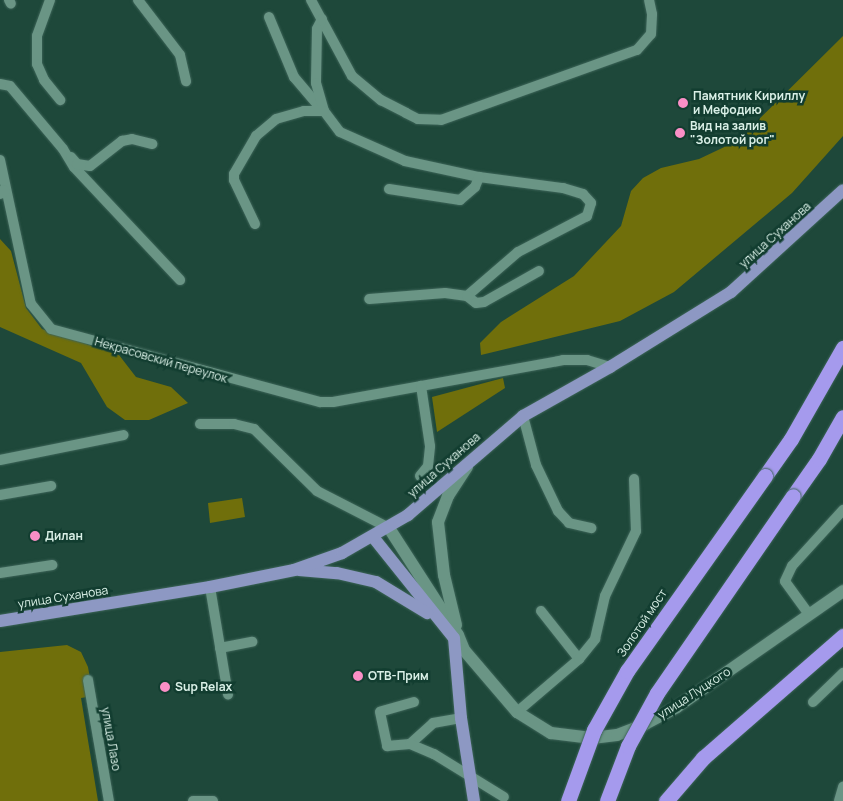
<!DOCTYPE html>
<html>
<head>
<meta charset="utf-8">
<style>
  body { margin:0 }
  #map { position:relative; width:843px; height:801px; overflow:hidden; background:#1e483a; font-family:Manrope,sans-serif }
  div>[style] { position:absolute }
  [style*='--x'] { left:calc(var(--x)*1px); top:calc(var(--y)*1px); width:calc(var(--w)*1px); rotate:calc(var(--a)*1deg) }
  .green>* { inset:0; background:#706f0b }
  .roads { filter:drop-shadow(0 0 1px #3d6458) drop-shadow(0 0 1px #3d6458) }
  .lane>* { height:10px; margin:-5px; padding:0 5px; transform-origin:5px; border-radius:5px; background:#6a9585 }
  .street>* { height:12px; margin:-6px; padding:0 6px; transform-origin:6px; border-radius:6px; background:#6a9585 }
  .secondary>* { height:12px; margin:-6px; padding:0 6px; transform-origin:6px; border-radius:6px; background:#6a9585 }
  .primary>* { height:12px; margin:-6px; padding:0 6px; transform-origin:6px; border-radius:6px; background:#8d98c3 }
  .highway>* { height:15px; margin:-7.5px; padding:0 7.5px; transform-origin:7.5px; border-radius:7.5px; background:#a59aed }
  .bridges { filter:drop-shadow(0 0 1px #3d6458) drop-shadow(0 0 1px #3d6458) }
  .highway-bridge>* { height:15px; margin:-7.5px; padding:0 7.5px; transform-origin:7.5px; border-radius:7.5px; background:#a59aed }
  .dots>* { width:14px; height:14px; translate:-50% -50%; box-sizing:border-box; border:2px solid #123d30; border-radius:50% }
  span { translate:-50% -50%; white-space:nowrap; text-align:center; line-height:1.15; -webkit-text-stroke:5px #123d30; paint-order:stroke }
  .poi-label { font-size:12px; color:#daf0e7; font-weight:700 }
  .left { translate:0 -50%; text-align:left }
  .street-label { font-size:12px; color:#daf0e7 }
</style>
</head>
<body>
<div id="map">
  <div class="green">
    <div style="clip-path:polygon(843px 36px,843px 136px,792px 193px,674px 292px,620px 321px,481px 355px,480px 343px,501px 322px,574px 276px,621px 226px,631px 191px,643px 178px,661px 168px,699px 159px,737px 141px)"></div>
    <div style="clip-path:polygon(0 239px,11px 251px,26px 308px,42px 329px,119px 355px,136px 377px,171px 387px,188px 403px,149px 420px,125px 420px,107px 407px,81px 363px,0 327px)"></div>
    <div style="clip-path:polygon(503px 378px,505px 388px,437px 432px,432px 397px)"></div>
    <div style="clip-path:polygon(242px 498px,245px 517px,210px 523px,208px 503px)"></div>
    <div style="clip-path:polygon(67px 645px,81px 652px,88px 667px,93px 696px,81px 698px,98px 801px,0 801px,0 652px)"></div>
  </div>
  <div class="roads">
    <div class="lane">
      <div style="--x:9;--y:0;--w:4;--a:63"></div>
      <div style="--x:50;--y:0;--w:38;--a:110"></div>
      <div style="--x:37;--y:36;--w:28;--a:90"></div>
      <div style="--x:37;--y:64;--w:17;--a:66"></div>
      <div style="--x:44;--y:80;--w:26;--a:51"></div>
      <div style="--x:138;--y:0;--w:69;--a:52.6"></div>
      <div style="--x:180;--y:55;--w:27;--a:77"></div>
      <div style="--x:311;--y:0;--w:86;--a:61.7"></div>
      <div style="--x:352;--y:76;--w:38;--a:40"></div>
      <div style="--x:381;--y:100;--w:28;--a:27"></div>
      <div style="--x:406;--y:113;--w:13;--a:27"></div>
      <div style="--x:418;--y:119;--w:23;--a:2"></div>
      <div style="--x:441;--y:120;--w:208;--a:-19.7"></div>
      <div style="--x:637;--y:50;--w:21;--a:-49"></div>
      <div style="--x:651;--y:34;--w:20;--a:-87"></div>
      <div style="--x:652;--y:14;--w:14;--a:-102"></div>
      <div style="--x:269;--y:17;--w:65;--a:67.4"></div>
      <div style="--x:294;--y:77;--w:43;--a:49.7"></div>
      <div style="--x:322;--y:19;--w:11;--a:117"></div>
      <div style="--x:317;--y:29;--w:54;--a:91.1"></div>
      <div style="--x:316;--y:83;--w:29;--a:74"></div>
      <div style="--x:324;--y:111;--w:26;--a:53"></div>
      <div style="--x:340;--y:132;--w:71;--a:24"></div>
      <div style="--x:405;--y:161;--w:76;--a:12.2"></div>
      <div style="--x:479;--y:177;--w:85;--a:7.5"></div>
      <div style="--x:563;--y:188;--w:21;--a:17"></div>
      <div style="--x:583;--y:194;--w:12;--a:48"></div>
      <div style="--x:591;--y:203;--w:14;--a:107"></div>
      <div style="--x:587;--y:216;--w:78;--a:152.4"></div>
      <div style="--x:518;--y:252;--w:67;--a:139.2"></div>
      <div style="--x:467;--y:296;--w:22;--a:-172"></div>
      <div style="--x:445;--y:293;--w:76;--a:175.5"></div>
      <div style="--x:0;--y:84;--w:10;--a:11"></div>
      <div style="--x:10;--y:86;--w:82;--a:49.9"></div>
      <div style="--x:63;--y:149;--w:21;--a:59"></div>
      <div style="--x:74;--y:167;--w:155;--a:46.8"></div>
      <div style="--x:71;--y:157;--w:9;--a:49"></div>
      <div style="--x:77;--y:164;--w:13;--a:9"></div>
      <div style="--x:90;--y:166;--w:41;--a:-38"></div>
      <div style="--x:122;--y:141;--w:10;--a:-11"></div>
      <div style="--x:132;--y:139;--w:21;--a:14"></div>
      <div style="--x:0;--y:160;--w:147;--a:77.9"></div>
      <div style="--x:31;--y:304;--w:32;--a:51"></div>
      <div style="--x:51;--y:329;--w:279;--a:15.2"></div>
      <div style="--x:320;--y:402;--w:13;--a:0"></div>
      <div style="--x:333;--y:402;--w:234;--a:-10.3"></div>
      <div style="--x:563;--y:360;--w:24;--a:0"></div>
      <div style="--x:587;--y:360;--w:24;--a:17"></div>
      <div style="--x:389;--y:189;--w:72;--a:8.8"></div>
      <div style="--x:460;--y:200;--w:20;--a:-41"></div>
      <div style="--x:475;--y:187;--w:11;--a:-68"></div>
      <div style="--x:255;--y:224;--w:49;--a:-115.5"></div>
      <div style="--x:234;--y:180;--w:6;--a:-90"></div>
      <div style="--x:234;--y:174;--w:44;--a:-59.9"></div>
      <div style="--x:256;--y:136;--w:26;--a:-40"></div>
      <div style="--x:276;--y:119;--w:29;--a:-16"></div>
      <div style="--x:304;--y:111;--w:20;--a:0"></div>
      <div style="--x:467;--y:296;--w:11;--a:38"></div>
      <div style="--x:476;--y:303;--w:8;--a:-7"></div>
      <div style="--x:484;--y:302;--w:63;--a:-29.4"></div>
      <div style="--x:523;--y:416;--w:51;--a:75.1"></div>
      <div style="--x:536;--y:465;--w:51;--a:64.4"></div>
      <div style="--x:558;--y:511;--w:16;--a:47"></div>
      <div style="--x:569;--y:523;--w:23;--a:13"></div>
      <div style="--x:200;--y:424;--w:34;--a:0"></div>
      <div style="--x:234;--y:424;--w:21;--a:14"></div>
      <div style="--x:254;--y:429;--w:88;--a:44.5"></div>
      <div style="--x:317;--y:491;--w:81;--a:27.2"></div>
      <div style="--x:0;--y:460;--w:126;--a:-11.4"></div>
      <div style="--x:420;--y:476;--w:13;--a:-51"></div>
      <div style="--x:428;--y:466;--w:20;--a:-84"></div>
      <div style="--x:430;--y:446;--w:61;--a:-98.5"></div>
      <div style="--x:0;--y:495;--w:52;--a:-10"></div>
      <div style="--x:0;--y:573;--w:53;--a:-8.7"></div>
      <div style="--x:210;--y:587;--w:109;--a:80.5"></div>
      <div style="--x:541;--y:611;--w:61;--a:51.6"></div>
      <div style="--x:808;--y:613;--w:39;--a:-126"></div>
      <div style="--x:785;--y:581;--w:17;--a:-65"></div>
      <div style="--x:792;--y:566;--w:76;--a:-47.7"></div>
      <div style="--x:220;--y:648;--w:33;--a:-11"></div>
      <div style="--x:88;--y:680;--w:123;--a:80.2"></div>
      <div style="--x:414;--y:702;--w:35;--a:164"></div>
      <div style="--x:380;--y:712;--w:35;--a:78"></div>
      <div style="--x:387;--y:746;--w:23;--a:-5"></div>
      <div style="--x:410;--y:744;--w:31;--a:-42"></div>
      <div style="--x:433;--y:723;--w:28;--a:-10"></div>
      <div style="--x:813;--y:702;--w:42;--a:-44"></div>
      <div style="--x:517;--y:712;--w:82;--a:-40.5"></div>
      <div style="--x:579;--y:659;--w:26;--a:-51"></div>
      <div style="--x:595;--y:639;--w:44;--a:-76.9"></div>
      <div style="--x:605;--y:596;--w:72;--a:-64.5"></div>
      <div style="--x:636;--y:531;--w:52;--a:-92.2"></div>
      <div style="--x:410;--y:744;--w:26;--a:23"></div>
      <div style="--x:434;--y:754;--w:82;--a:31.6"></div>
      <div style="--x:193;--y:801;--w:20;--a:0"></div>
      <div style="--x:839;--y:801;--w:15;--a:-74"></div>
    </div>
    <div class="street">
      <div style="--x:0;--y:193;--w:4;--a:-27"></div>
    </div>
    <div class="secondary">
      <div style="--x:389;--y:528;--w:127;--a:57.2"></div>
      <div style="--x:458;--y:635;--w:16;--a:68"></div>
      <div style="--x:464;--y:650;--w:82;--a:49.5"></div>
      <div style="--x:517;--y:712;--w:40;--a:32"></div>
      <div style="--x:551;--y:733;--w:41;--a:7"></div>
      <div style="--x:592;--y:738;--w:25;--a:-7"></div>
      <div style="--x:617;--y:735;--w:30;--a:-21"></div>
      <div style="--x:645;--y:724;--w:36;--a:-28"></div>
      <div style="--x:677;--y:707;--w:203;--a:-34.9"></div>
      <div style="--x:456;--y:625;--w:51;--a:-103.5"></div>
      <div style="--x:444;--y:575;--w:53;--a:-96.5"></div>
      <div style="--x:438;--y:522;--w:28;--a:-69"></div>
      <div style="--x:448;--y:496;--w:35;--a:-57"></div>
    </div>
    <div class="primary">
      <div style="--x:373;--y:537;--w:129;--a:51.3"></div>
      <div style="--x:454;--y:638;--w:80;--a:85"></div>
      <div style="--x:461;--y:718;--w:84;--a:81.1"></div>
      <div style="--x:299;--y:570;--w:38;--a:5"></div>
      <div style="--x:337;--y:573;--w:40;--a:13"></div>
      <div style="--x:376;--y:582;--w:60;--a:31.3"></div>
      <div style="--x:0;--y:621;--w:213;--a:-9.2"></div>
      <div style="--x:210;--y:587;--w:86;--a:-11.4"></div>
      <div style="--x:294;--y:570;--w:51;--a:-19.5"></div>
      <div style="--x:342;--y:553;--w:76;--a:-29.9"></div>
      <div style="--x:408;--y:515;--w:152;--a:-40.7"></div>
      <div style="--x:523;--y:416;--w:100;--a:-29.4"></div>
      <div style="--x:610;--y:367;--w:142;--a:-31.8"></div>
      <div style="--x:731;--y:292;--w:151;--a:-42.3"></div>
    </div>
    <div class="highway">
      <div style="--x:765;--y:476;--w:45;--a:-54.9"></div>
      <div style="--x:791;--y:439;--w:105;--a:-60.3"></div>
      <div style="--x:793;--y:496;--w:45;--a:-54.9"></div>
      <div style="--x:819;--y:459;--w:48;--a:-60.3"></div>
      <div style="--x:666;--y:801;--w:57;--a:-49.3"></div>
      <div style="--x:703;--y:758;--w:186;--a:-41.1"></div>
    </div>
  </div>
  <div class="bridges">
    <div class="highway-bridge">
      <div style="--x:568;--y:801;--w:76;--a:-69.9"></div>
      <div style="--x:594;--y:730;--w:68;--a:-60.8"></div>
      <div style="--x:627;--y:671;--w:239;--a:-54.7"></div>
      <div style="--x:607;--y:801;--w:59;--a:-69.1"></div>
      <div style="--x:628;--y:746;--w:60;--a:-61.3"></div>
      <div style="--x:657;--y:693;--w:239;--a:-55.4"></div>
    </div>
  </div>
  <div class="dots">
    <div style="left:683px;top:103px;background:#fa8fc6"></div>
    <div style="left:680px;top:133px;background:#fa8fc6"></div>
    <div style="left:35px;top:536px;background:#fa8fc6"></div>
    <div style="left:358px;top:676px;background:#fa8fc6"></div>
    <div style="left:165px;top:687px;background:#fa8fc6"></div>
  </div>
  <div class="poi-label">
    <span class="left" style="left:693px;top:103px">Памятник Кириллу<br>и Мефодию</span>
    <span class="left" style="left:690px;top:133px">Вид на залив<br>"Золотой рог"</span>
    <span class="left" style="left:45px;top:536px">Дилан</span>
    <span class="left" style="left:368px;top:676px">ОТВ-Прим</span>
    <span class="left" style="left:175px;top:687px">Sup Relax</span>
  </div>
  <div class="street-label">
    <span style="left:775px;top:235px;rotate:-42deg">улица Суханова</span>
    <span style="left:161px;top:360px;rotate:16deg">Некрасовский переулок</span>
    <span style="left:444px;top:465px;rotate:-41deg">улица Суханова</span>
    <span style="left:63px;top:597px;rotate:-9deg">улица Суханова</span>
    <span style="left:642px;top:623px;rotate:-56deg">Золотой мост</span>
    <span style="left:694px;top:693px;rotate:-33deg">улица Луцкого</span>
    <span style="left:111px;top:739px;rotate:80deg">улица Лазо</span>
  </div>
</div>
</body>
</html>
